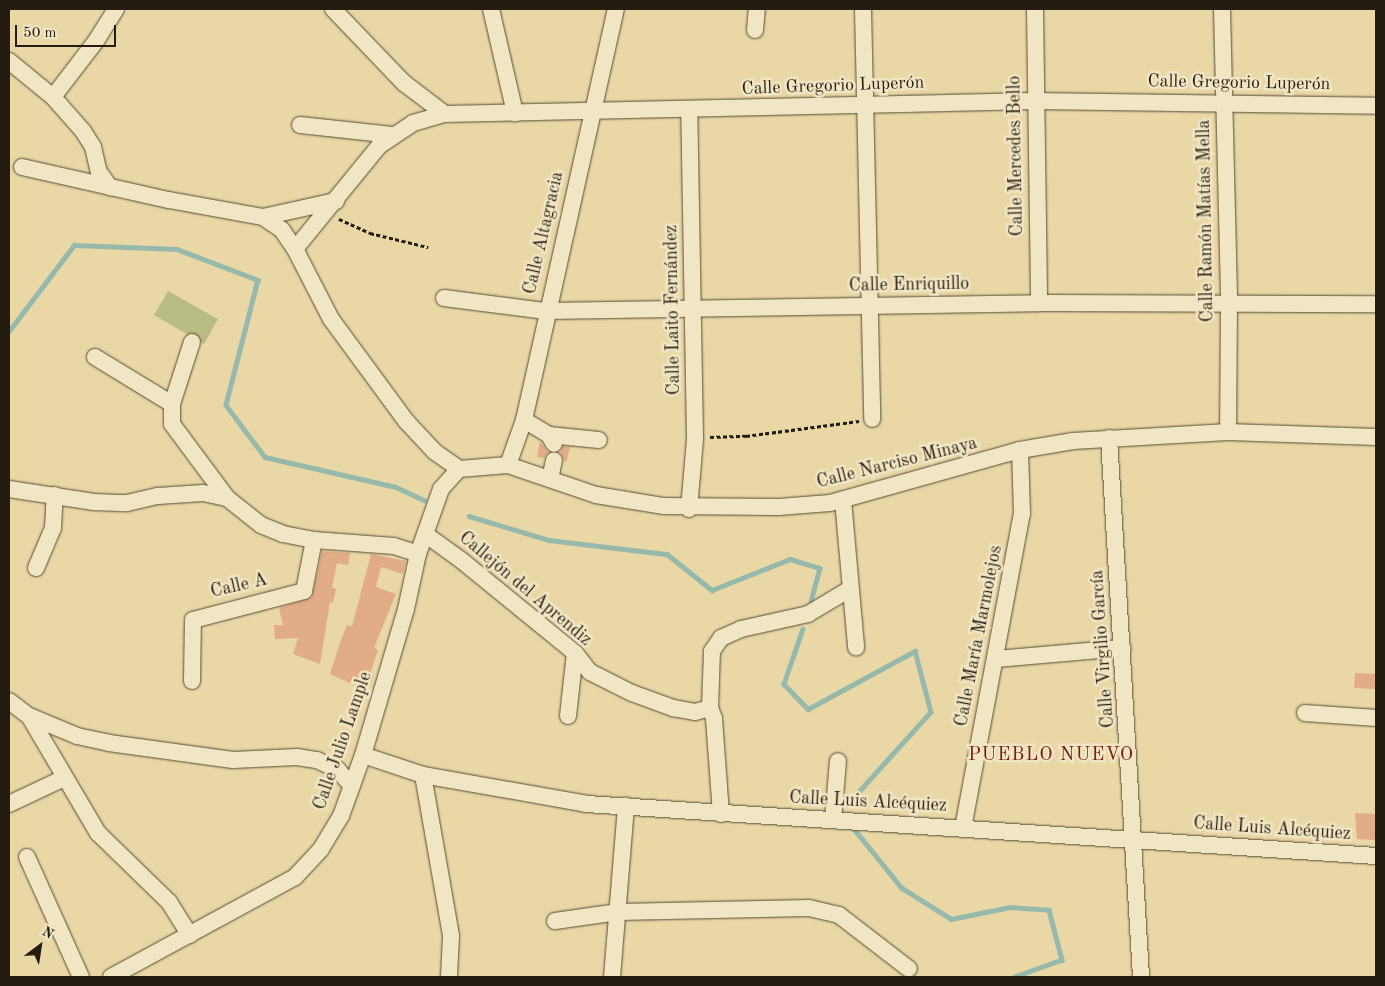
<!DOCTYPE html>
<html>
<head>
<meta charset="utf-8">
<style>
  body { margin:0 }
  #map { position:relative; width:1385px; height:986px; overflow:hidden; background:#e9d7a5; font-family:"Old Standard TT",serif }
  div>[style] { position:absolute }
  [style*='--x'] { left:calc(var(--x)*1px); top:calc(var(--y)*1px); width:calc(var(--w)*1px); rotate:calc(var(--a)*1deg) }
  .green>* { inset:0; background:#b9bd84 }
  .stream>* { height:4.5px; margin:-2.25px; padding:0 2.25px; transform-origin:2.25px; border-radius:2.25px; background:#97b9ab }
  .building>* { inset:0; background:#e1ac86 }
  .path>* { height:2.5px; margin-top:-1.25px; transform-origin:0; background:repeating-linear-gradient(90deg,#251c11 0 4px,transparent 0 6.5px) }
  .roads { filter:drop-shadow(0 0 1px #564b36) drop-shadow(0 0 1px #564b36) }
  .minor>* { height:16px; margin:-8px; padding:0 8px; transform-origin:8px; border-radius:8px; background:#f1e5c4 }
  span { translate:-50% -50%; white-space:nowrap; text-align:center; line-height:1.15; -webkit-text-stroke:5px #f1e5c4; paint-order:stroke }
  .street-label { font-size:18px; color:#251c11 }
  .neighbourhood-label { font-size:19px; color:#7a1f14; letter-spacing:1px }
  .frame { position:absolute; inset:0; border:10px solid #251c11; pointer-events:none }
  .north { position:absolute; left:15px; top:921px; width:50px; height:50px; -webkit-text-stroke:4px #f1e5c4; paint-order:stroke; rotate:31deg; font-size:14px; font-weight:700; line-height:20px; text-align:center; color:#251c11 }
  .north::after { content:''; display:block; margin:auto; width:18px; height:22px; background:#251c11; clip-path:polygon(50% 0,100% 100%,50% 72%,0 100%) }
  .scale { position:absolute; left:15px; top:25px; width:101px; height:22px; box-sizing:border-box; border:2px solid #251c11; border-top:0; padding-left:6px; font-size:15px; line-height:18px; white-space:nowrap; color:#251c11; -webkit-text-stroke:4px #f1e5c4; paint-order:stroke }
</style>
</head>
<body>
<div id="map">
  <div class="green">
    <div style="clip-path:polygon(168px 291px,218px 319px,204px 344px,154px 315px)"></div>
  </div>
  <div class="stream">
    <div style="--x:9;--y:331;--w:108;--a:-52.9"></div>
    <div style="--x:74;--y:245;--w:103;--a:2.2"></div>
    <div style="--x:177;--y:249;--w:87;--a:20.9"></div>
    <div style="--x:258;--y:280;--w:129;--a:104.4"></div>
    <div style="--x:226;--y:405;--w:65;--a:53.1"></div>
    <div style="--x:265;--y:457;--w:134;--a:12.9"></div>
    <div style="--x:396;--y:487;--w:31;--a:25"></div>
    <div style="--x:469;--y:516;--w:84;--a:16.7"></div>
    <div style="--x:549;--y:540;--w:119;--a:6.8"></div>
    <div style="--x:667;--y:554;--w:58;--a:38.7"></div>
    <div style="--x:712;--y:590;--w:84;--a:-21.7"></div>
    <div style="--x:790;--y:559;--w:31;--a:17"></div>
    <div style="--x:820;--y:568;--w:34;--a:105"></div>
    <div style="--x:803;--y:629;--w:58;--a:109.1"></div>
    <div style="--x:784;--y:684;--w:35;--a:46"></div>
    <div style="--x:808;--y:709;--w:122;--a:-28.5"></div>
    <div style="--x:915;--y:651;--w:63;--a:75.3"></div>
    <div style="--x:931;--y:712;--w:108;--a:132"></div>
    <div style="--x:855;--y:830;--w:75;--a:51"></div>
    <div style="--x:902;--y:888;--w:58;--a:32.3"></div>
    <div style="--x:951;--y:919;--w:60;--a:-11.5"></div>
    <div style="--x:1010;--y:907;--w:39;--a:4"></div>
    <div style="--x:1049;--y:910;--w:52;--a:75.4"></div>
    <div style="--x:1062;--y:960;--w:50;--a:160.1"></div>
  </div>
  <div class="building">
    <div style="clip-path:polygon(540px 441px,548px 452px,544px 458px,537px 457px)"></div>
    <div style="clip-path:polygon(563px 446px,570px 447px,566px 463px,560px 452px)"></div>
    <div style="clip-path:polygon(322px 551px,350px 553px,348px 565px,337px 563px,332px 588px,336px 589px,333px 603px,330px 602px,320px 664px,293px 654px,298px 638px,275px 639px,274px 625px,283px 625px,279px 608px,312px 597px)"></div>
    <div style="clip-path:polygon(371px 554px,406px 561px,403px 574px,381px 567px,376px 587px,396px 594px,374px 648px,378px 650px,370px 674px,374px 676px,367px 691px,330px 674px,342px 637px,347px 625px,352px 626px)"></div>
    <div style="clip-path:polygon(1355px 673px,1376px 674px,1376px 689px,1354px 688px)"></div>
    <div style="clip-path:polygon(1355px 813px,1376px 814px,1376px 840px,1357px 839px)"></div>
  </div>
  <div class="path">
    <div style="--x:339;--y:219;--w:34;--a:24"></div>
    <div style="--x:370;--y:233;--w:60;--a:13.6"></div>
    <div style="--x:710;--y:437;--w:36;--a:-2"></div>
    <div style="--x:746;--y:436;--w:114;--a:-7.6"></div>
  </div>
  <div class="roads">
    <div class="minor">
      <div style="--x:333;--y:9;--w:103;--a:46.2"></div>
      <div style="--x:404;--y:83;--w:51;--a:37.1"></div>
      <div style="--x:445;--y:114;--w:590;--a:-1.26"></div>
      <div style="--x:1035;--y:101;--w:341;--a:0.8"></div>
      <div style="--x:491;--y:9;--w:107;--a:77"></div>
      <div style="--x:863;--y:9;--w:410;--a:88.7"></div>
      <div style="--x:1035;--y:9;--w:294;--a:89.2"></div>
      <div style="--x:1222;--y:9;--w:293;--a:88.6"></div>
      <div style="--x:1229;--y:302;--w:130;--a:90.4"></div>
      <div style="--x:755;--y:30;--w:21;--a:-85"></div>
      <div style="--x:9;--y:61;--w:57;--a:39.3"></div>
      <div style="--x:53;--y:97;--w:45;--a:48.6"></div>
      <div style="--x:83;--y:131;--w:19;--a:58"></div>
      <div style="--x:93;--y:147;--w:26;--a:77"></div>
      <div style="--x:99;--y:172;--w:19;--a:54"></div>
      <div style="--x:53;--y:97;--w:71;--a:-52.5"></div>
      <div style="--x:96;--y:41;--w:38;--a:-58"></div>
      <div style="--x:300;--y:125;--w:93;--a:6.2"></div>
      <div style="--x:22;--y:167;--w:151;--a:12.7"></div>
      <div style="--x:169;--y:200;--w:96;--a:10.3"></div>
      <div style="--x:263;--y:217;--w:23;--a:34"></div>
      <div style="--x:282;--y:230;--w:23;--a:56"></div>
      <div style="--x:295;--y:249;--w:79;--a:62.8"></div>
      <div style="--x:331;--y:319;--w:127;--a:53.7"></div>
      <div style="--x:406;--y:421;--w:42;--a:46.9"></div>
      <div style="--x:435;--y:452;--w:29;--a:35"></div>
      <div style="--x:459;--y:469;--w:49;--a:-4.7"></div>
      <div style="--x:508;--y:465;--w:93;--a:18.8"></div>
      <div style="--x:596;--y:495;--w:69;--a:9.2"></div>
      <div style="--x:664;--y:506;--w:115;--a:0.5"></div>
      <div style="--x:779;--y:507;--w:51;--a:-4.5"></div>
      <div style="--x:830;--y:503;--w:197;--a:-15.6"></div>
      <div style="--x:1020;--y:450;--w:54;--a:-9.6"></div>
      <div style="--x:1073;--y:441;--w:155;--a:-3.3"></div>
      <div style="--x:1228;--y:432;--w:148;--a:1.9"></div>
      <div style="--x:263;--y:217;--w:75;--a:-12.4"></div>
      <div style="--x:295;--y:249;--w:133;--a:-50.8"></div>
      <div style="--x:379;--y:146;--w:41;--a:-34.1"></div>
      <div style="--x:413;--y:123;--w:33;--a:-16"></div>
      <div style="--x:444;--y:298;--w:103;--a:7.3"></div>
      <div style="--x:546;--y:311;--w:493;--a:-0.9"></div>
      <div style="--x:1039;--y:303;--w:337;--a:0.2"></div>
      <div style="--x:192;--y:342;--w:65;--a:107.9"></div>
      <div style="--x:172;--y:404;--w:20;--a:90"></div>
      <div style="--x:172;--y:424;--w:92;--a:53.4"></div>
      <div style="--x:95;--y:357;--w:90;--a:31.4"></div>
      <div style="--x:524;--y:420;--w:29;--a:31"></div>
      <div style="--x:549;--y:435;--w:10;--a:61"></div>
      <div style="--x:549;--y:435;--w:50;--a:5.7"></div>
      <div style="--x:1109;--y:438;--w:540;--a:86.6"></div>
      <div style="--x:508;--y:465;--w:48;--a:-70.4"></div>
      <div style="--x:524;--y:420;--w:421;--a:-77.4"></div>
      <div style="--x:550;--y:479;--w:19;--a:-78"></div>
      <div style="--x:9;--y:489;--w:86;--a:8.7"></div>
      <div style="--x:94;--y:502;--w:33;--a:2"></div>
      <div style="--x:127;--y:503;--w:32;--a:-13"></div>
      <div style="--x:158;--y:496;--w:45;--a:-3.8"></div>
      <div style="--x:203;--y:493;--w:25;--a:12"></div>
      <div style="--x:227;--y:498;--w:43;--a:38.5"></div>
      <div style="--x:261;--y:525;--w:24;--a:22"></div>
      <div style="--x:283;--y:534;--w:32;--a:11"></div>
      <div style="--x:314;--y:540;--w:80;--a:4.3"></div>
      <div style="--x:394;--y:546;--w:25;--a:18"></div>
      <div style="--x:843;--y:500;--w:148;--a:84.9"></div>
      <div style="--x:689;--y:509;--w:70;--a:-85.1"></div>
      <div style="--x:695;--y:439;--w:329;--a:-91"></div>
      <div style="--x:425;--y:534;--w:44;--a:35.8"></div>
      <div style="--x:461;--y:560;--w:147;--a:39.2"></div>
      <div style="--x:575;--y:653;--w:24;--a:52"></div>
      <div style="--x:590;--y:672;--w:47;--a:26.6"></div>
      <div style="--x:632;--y:693;--w:44;--a:20.1"></div>
      <div style="--x:673;--y:708;--w:22;--a:10"></div>
      <div style="--x:695;--y:712;--w:16;--a:-15"></div>
      <div style="--x:36;--y:568;--w:43;--a:-67"></div>
      <div style="--x:53;--y:528;--w:33;--a:-87"></div>
      <div style="--x:996;--y:659;--w:127;--a:-5"></div>
      <div style="--x:192;--y:681;--w:61;--a:-89.1"></div>
      <div style="--x:193;--y:620;--w:115;--a:-14.6"></div>
      <div style="--x:304;--y:591;--w:52;--a:-78.9"></div>
      <div style="--x:9;--y:701;--w:25;--a:37"></div>
      <div style="--x:29;--y:716;--w:136;--a:59.5"></div>
      <div style="--x:98;--y:833;--w:99;--a:44.2"></div>
      <div style="--x:169;--y:902;--w:39;--a:58"></div>
      <div style="--x:1305;--y:713;--w:71;--a:4"></div>
      <div style="--x:29;--y:716;--w:52;--a:22.6"></div>
      <div style="--x:77;--y:736;--w:33;--a:12"></div>
      <div style="--x:109;--y:743;--w:125;--a:7.8"></div>
      <div style="--x:233;--y:760;--w:64;--a:-2.7"></div>
      <div style="--x:297;--y:757;--w:20;--a:9"></div>
      <div style="--x:317;--y:760;--w:23;--a:25"></div>
      <div style="--x:338;--y:770;--w:21;--a:49"></div>
      <div style="--x:568;--y:716;--w:63;--a:-83.7"></div>
      <div style="--x:363;--y:755;--w:63;--a:18.4"></div>
      <div style="--x:423;--y:775;--w:167;--a:10"></div>
      <div style="--x:587;--y:804;--w:791;--a:3.77"></div>
      <div style="--x:423;--y:775;--w:163;--a:80.1"></div>
      <div style="--x:451;--y:936;--w:41;--a:92.8"></div>
      <div style="--x:9;--y:804;--w:61;--a:-25.3"></div>
      <div style="--x:721;--y:814;--w:96;--a:-94.2"></div>
      <div style="--x:714;--y:718;--w:11;--a:-112"></div>
      <div style="--x:710;--y:708;--w:57;--a:-88"></div>
      <div style="--x:712;--y:651;--w:16;--a:-55"></div>
      <div style="--x:721;--y:638;--w:22;--a:-24"></div>
      <div style="--x:741;--y:629;--w:69;--a:-12.6"></div>
      <div style="--x:808;--y:614;--w:49;--a:-30.8"></div>
      <div style="--x:833;--y:820;--w:59;--a:-85.2"></div>
      <div style="--x:963;--y:828;--w:319;--a:-79.4"></div>
      <div style="--x:1022;--y:514;--w:64;--a:-91.8"></div>
      <div style="--x:27;--y:857;--w:132;--a:65.8"></div>
      <div style="--x:555;--y:921;--w:64;--a:-8.1"></div>
      <div style="--x:618;--y:912;--w:191;--a:-1.2"></div>
      <div style="--x:809;--y:908;--w:31;--a:13"></div>
      <div style="--x:839;--y:915;--w:88;--a:37.6"></div>
      <div style="--x:111;--y:977;--w:209;--a:-28.5"></div>
      <div style="--x:295;--y:877;--w:38;--a:-47"></div>
      <div style="--x:321;--y:849;--w:39;--a:-59"></div>
      <div style="--x:341;--y:816;--w:65;--a:-70.2"></div>
      <div style="--x:363;--y:755;--w:152;--a:-73.6"></div>
      <div style="--x:406;--y:609;--w:56;--a:-77.7"></div>
      <div style="--x:418;--y:554;--w:69;--a:-70.5"></div>
      <div style="--x:441;--y:489;--w:27;--a:-48"></div>
      <div style="--x:612;--y:977;--w:172;--a:-85.3"></div>
    </div>
  </div>
  <div class="street-label">
    <span style="left:1239px;top:83px;rotate:1deg">Calle Gregorio Luperón</span>
    <span style="left:833px;top:86px;rotate:-2deg">Calle Gregorio Luperón</span>
    <span style="left:1016px;top:156px;rotate:-91deg">Calle Mercedes Bello</span>
    <span style="left:1206px;top:221px;rotate:-91deg">Calle Ramón Matías Mella</span>
    <span style="left:544px;top:233px;rotate:-77deg">Calle Altagracia</span>
    <span style="left:909px;top:285px;rotate:-1deg">Calle Enriquillo</span>
    <span style="left:673px;top:310px;rotate:-91deg">Calle Laito Fernández</span>
    <span style="left:897px;top:463px;rotate:-14deg">Calle Narciso Minaya</span>
    <span style="left:239px;top:586px;rotate:-13deg">Calle A</span>
    <span style="left:525px;top:589px;rotate:40deg">Callejón del Aprendiz</span>
    <span style="left:979px;top:636px;rotate:-79deg">Calle María Marmolejos</span>
    <span style="left:1103px;top:649px;rotate:-94deg">Calle Virgilio García</span>
    <span style="left:343px;top:741px;rotate:-71deg">Calle Julio Lample</span>
    <span style="left:868px;top:802px;rotate:3deg">Calle Luis Alcéquiez</span>
    <span style="left:1272px;top:829px;rotate:4deg">Calle Luis Alcéquiez</span>
  </div>
  <div class="neighbourhood-label">
    <span style="left:1051px;top:756px">PUEBLO NUEVO</span>
  </div>
  <div class="frame"></div>
  <div class="north">N</div>
  <div class="scale">50 m</div>
</div>
</body>
</html>
